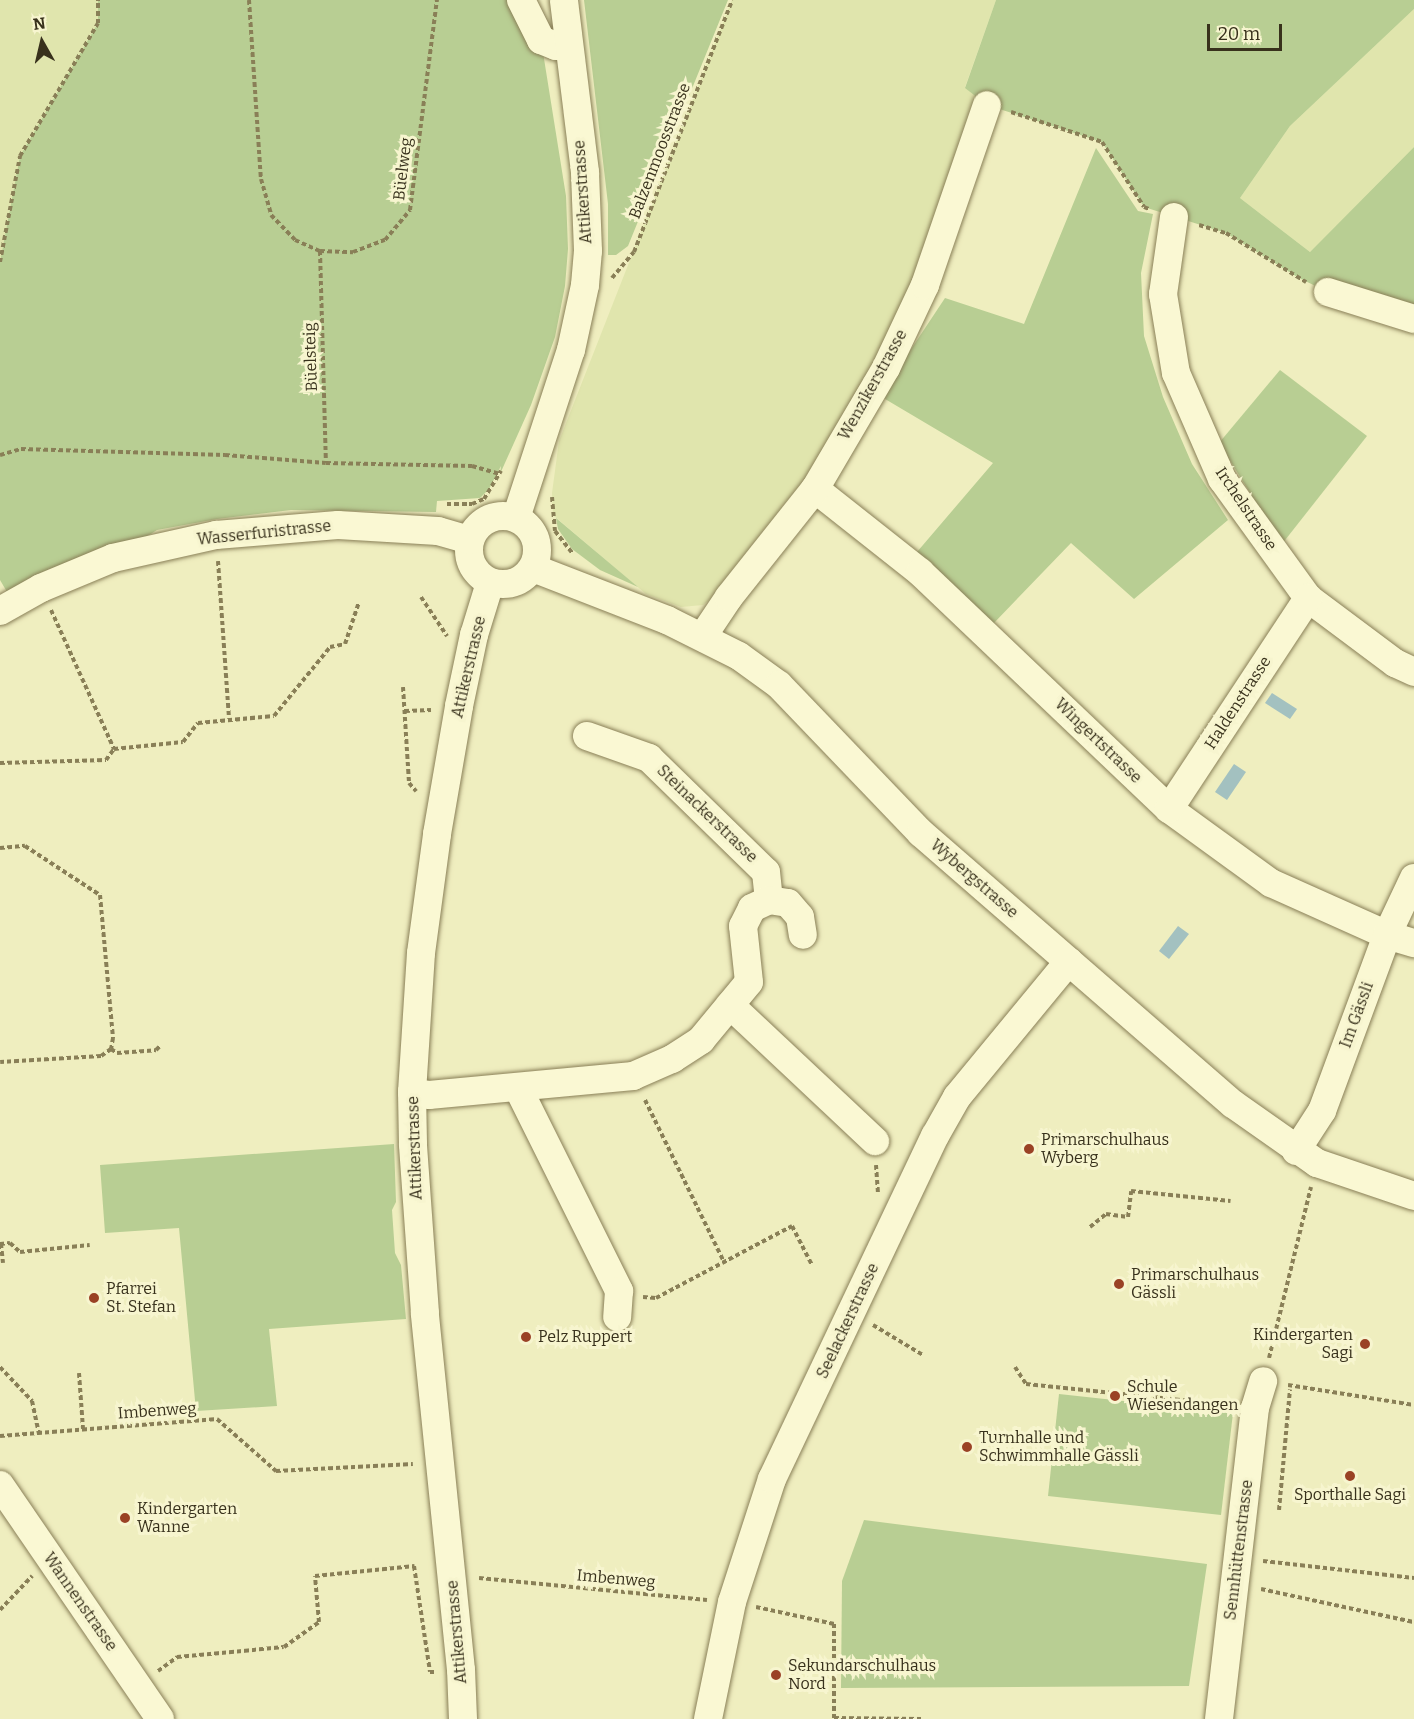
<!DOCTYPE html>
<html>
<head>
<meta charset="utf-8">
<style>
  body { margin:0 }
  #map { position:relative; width:1414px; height:1719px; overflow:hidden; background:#efeebf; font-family:Bitter,serif }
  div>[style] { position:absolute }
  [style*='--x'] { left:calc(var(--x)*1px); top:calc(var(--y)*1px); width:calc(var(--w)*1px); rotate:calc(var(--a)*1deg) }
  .farmland>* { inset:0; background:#e0e5ad }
  .green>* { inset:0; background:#b8ce93 }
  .water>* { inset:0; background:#a3c1c0 }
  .path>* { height:4px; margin-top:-2px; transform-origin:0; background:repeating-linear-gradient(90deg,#897f57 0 4.5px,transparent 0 7.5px) }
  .roads { filter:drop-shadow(0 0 2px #897f57) drop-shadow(0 0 2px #897f57) }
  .minor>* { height:28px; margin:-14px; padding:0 14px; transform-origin:14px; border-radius:14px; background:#faf8d3 }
  .minor>.ring { margin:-14px; padding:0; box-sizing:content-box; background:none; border:28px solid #faf8d3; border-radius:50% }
  .dots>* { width:16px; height:16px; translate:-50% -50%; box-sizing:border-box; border:3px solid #f7f5cf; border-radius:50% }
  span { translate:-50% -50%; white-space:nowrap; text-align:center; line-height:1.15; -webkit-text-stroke:6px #f7f5cf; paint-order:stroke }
  .street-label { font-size:16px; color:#38311c }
  .poi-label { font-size:16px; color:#38311c }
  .left { translate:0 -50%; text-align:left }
  .right { translate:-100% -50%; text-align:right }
  .north { position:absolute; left:12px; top:12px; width:60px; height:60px; -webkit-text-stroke:4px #f7f5cf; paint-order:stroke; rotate:352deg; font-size:16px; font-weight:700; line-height:24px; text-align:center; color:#38311c }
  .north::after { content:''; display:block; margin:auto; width:21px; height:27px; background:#38311c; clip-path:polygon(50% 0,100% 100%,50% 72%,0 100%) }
  .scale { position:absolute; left:1207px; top:24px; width:75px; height:27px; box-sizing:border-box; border:3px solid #38311c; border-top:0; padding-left:8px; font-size:18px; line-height:21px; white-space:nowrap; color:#38311c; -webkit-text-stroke:4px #f7f5cf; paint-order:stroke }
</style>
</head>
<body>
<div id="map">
  <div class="farmland">
    <div style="clip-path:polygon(0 0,98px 0,98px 23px,20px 156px,0 262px)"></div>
    <div style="clip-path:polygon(732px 0,996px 0,965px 87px,987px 105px,925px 285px,815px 489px,712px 598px,703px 605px,681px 607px,646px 594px,553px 515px,552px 493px,559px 441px)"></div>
    <div style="clip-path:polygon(1414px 9px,1414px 147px,1310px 252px,1240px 198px,1290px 126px)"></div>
  </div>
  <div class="green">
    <div style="clip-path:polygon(98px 0,521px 0,541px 40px,566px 196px,568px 249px,565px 286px,555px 337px,531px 405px,500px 474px,501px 466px,489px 489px,480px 498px,437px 501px,436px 512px,291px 510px,217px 519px,157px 530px,113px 558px,13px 602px,0 580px,0 262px,20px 156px,98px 23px)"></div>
    <div style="clip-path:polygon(584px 0,728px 0,628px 246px,616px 255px,608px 255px,608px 204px)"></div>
    <div style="clip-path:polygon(996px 0,1414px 0,1414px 9px,1290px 126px,1240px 198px,1310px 252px,1414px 147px,1414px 319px,1328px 292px,1299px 278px,1226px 233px,1144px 207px,1102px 142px,987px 105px,965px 88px)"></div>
    <div style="clip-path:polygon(1096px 148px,1138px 211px,1153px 214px,1141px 273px,1144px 336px,1163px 397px,1192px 464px,1228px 520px,1134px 599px,1071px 543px,993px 624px,917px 552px,993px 463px,880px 396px,945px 298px,1024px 324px)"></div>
    <div style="clip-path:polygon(1280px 370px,1367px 436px,1282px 544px,1219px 443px)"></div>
    <div style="clip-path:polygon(556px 518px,638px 587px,600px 570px,572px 549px,558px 529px)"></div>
    <div style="clip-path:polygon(394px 1144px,396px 1202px,392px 1210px,395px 1253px,401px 1265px,406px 1319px,269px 1329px,277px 1406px,196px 1411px,179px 1228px,105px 1233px,100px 1165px)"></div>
    <div style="clip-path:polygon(1059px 1394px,1233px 1413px,1221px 1515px,1048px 1496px)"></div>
    <div style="clip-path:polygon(864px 1520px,1207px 1564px,1189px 1686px,841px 1688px,842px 1581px)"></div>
  </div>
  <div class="water">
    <div style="clip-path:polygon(1272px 693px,1297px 709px,1290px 719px,1265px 703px)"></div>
    <div style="clip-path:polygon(1234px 764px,1246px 772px,1227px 800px,1215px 792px)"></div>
    <div style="clip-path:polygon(1178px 926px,1189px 934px,1169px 959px,1159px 951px)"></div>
  </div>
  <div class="path">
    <div style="--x:249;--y:0;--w:179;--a:86.2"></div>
    <div style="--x:261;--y:179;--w:37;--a:74"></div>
    <div style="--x:271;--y:215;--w:35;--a:46"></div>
    <div style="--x:295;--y:240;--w:27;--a:24"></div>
    <div style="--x:320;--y:251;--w:33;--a:2"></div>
    <div style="--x:353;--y:252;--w:34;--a:-21"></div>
    <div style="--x:385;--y:240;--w:39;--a:-50"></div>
    <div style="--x:410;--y:210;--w:212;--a:-82.7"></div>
    <div style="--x:1011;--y:112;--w:96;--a:18.2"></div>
    <div style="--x:1102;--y:142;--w:77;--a:57.1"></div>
    <div style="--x:1144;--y:207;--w:5;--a:22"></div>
    <div style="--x:1199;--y:225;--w:28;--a:17"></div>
    <div style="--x:1226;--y:233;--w:94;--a:31.5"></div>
    <div style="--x:320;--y:251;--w:212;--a:88.4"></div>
    <div style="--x:0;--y:262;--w:108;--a:-79.3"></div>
    <div style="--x:20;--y:156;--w:154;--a:-59.6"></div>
    <div style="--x:98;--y:23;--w:23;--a:-90"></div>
    <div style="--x:612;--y:278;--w:34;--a:-50"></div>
    <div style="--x:634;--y:252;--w:270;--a:-68.7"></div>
    <div style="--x:0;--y:455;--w:22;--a:-16"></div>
    <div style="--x:21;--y:449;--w:204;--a:1.7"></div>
    <div style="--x:225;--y:455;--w:101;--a:4.5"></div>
    <div style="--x:326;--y:463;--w:146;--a:1.2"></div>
    <div style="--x:472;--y:466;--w:29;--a:16"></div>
    <div style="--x:552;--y:497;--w:34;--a:85"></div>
    <div style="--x:555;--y:531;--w:28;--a:52"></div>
    <div style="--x:447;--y:504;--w:25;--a:0"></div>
    <div style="--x:472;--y:504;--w:13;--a:-23"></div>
    <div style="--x:484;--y:499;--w:33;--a:-59"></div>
    <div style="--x:218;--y:561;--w:158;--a:86"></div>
    <div style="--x:421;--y:597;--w:47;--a:56.3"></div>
    <div style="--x:51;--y:610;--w:153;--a:65.6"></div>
    <div style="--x:403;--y:687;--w:96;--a:86.4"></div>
    <div style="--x:409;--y:783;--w:11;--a:49"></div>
    <div style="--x:405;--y:711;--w:26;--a:-2"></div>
    <div style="--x:0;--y:763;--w:106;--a:-1.6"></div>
    <div style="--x:106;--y:760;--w:14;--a:-54"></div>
    <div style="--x:114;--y:749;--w:69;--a:-5.8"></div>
    <div style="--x:183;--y:742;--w:24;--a:-52"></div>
    <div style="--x:198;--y:723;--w:76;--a:-5.3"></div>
    <div style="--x:274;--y:716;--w:89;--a:-50.9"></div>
    <div style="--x:330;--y:647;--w:15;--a:-11"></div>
    <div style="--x:345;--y:644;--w:44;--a:-71.6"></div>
    <div style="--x:0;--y:848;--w:25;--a:-5"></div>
    <div style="--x:25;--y:846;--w:90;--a:33.2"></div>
    <div style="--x:100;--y:895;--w:144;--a:84.8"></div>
    <div style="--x:113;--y:1038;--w:11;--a:100"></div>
    <div style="--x:111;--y:1049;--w:12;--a:145"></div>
    <div style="--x:101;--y:1056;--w:101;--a:176.6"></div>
    <div style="--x:111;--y:1049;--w:7;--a:34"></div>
    <div style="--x:117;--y:1053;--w:39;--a:-4"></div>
    <div style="--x:156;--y:1050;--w:7;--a:-45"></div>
    <div style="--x:645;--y:1100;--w:182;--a:64"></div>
    <div style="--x:876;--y:1165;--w:29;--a:86"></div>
    <div style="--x:1090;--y:1227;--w:21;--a:-39"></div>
    <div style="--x:1106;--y:1214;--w:22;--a:8"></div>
    <div style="--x:1128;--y:1217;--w:26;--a:-83"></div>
    <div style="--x:1131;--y:1191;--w:100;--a:5.7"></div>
    <div style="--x:0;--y:1244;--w:10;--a:-6"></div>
    <div style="--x:10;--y:1243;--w:13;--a:42"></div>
    <div style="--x:20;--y:1252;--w:70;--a:-5.7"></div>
    <div style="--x:1;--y:1244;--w:19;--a:84"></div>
    <div style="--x:643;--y:1297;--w:13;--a:4"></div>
    <div style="--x:656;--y:1298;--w:154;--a:-27.9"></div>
    <div style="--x:792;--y:1226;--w:44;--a:62.9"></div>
    <div style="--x:873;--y:1325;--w:58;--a:31"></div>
    <div style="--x:1269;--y:1358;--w:176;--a:-76.2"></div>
    <div style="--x:0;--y:1367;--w:47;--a:46.7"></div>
    <div style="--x:32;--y:1401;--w:33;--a:78"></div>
    <div style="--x:1015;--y:1367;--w:20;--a:57"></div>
    <div style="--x:1026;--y:1384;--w:204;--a:5.9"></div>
    <div style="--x:79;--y:1373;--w:56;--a:85.9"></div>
    <div style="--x:1288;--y:1385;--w:128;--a:9"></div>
    <div style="--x:0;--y:1436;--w:218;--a:-4.5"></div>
    <div style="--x:217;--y:1419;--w:79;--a:41.4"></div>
    <div style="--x:276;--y:1471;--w:137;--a:-2.9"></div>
    <div style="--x:1279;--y:1510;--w:121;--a:-84.8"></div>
    <div style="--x:1263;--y:1561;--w:152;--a:6.4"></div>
    <div style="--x:479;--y:1578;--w:229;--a:5.5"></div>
    <div style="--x:1261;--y:1589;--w:157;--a:12.2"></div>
    <div style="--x:756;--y:1607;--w:80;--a:12.3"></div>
    <div style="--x:834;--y:1624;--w:95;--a:90"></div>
    <div style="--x:0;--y:1610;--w:47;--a:-46.7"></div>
    <div style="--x:158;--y:1671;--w:24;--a:-36"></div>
    <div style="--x:177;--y:1657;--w:107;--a:-5.3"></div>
    <div style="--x:284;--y:1647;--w:43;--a:-35.5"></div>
    <div style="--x:319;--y:1622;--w:46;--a:-95"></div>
    <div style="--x:315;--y:1576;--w:100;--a:-5.8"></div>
    <div style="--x:414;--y:1566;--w:107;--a:81.4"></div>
    <div style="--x:430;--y:1672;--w:7;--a:0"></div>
    <div style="--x:834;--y:1718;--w:88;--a:0.7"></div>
  </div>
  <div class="roads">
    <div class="minor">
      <div style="--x:521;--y:0;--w:45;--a:63.4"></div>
      <div style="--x:541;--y:40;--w:16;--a:22"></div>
      <div style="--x:556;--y:46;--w:12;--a:0"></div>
      <div style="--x:1174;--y:217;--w:78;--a:98.1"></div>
      <div style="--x:1163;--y:294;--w:80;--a:80.7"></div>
      <div style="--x:1176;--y:373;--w:116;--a:66.5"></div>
      <div style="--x:1222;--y:479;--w:147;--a:54.1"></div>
      <div style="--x:1308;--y:598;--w:109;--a:36.8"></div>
      <div style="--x:1395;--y:663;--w:21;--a:25"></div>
      <div style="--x:1328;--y:292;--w:90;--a:17.4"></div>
      <div style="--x:815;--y:489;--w:134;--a:38.3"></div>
      <div style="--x:920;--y:572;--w:344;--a:43.6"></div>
      <div style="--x:1169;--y:809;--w:126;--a:36"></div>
      <div style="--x:1271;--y:883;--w:127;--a:24.1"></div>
      <div style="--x:1387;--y:935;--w:28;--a:17"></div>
      <div class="ring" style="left:469px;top:516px;width:40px;height:40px"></div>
      <div style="--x:516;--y:518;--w:177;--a:-71.9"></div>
      <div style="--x:571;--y:350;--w:66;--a:-77.8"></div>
      <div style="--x:585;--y:285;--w:34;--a:-85"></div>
      <div style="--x:588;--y:251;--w:79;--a:-92.2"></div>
      <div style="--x:585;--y:172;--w:173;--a:-97"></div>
      <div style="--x:533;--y:568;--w:144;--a:21.2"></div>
      <div style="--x:667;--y:620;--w:80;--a:26.6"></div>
      <div style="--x:739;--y:656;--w:49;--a:35.9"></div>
      <div style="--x:779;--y:685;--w:205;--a:46.2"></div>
      <div style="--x:921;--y:833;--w:413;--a:41"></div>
      <div style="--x:1233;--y:1104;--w:103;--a:35.1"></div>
      <div style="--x:1317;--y:1163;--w:102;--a:18.8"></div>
      <div style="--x:0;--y:611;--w:47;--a:-29.3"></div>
      <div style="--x:41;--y:588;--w:78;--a:-22.6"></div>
      <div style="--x:113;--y:558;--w:106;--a:-12.6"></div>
      <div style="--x:216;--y:535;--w:122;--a:-4.7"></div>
      <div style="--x:338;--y:525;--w:100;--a:3.4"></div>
      <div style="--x:438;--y:531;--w:33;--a:16"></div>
      <div style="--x:703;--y:636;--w:47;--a:-56.3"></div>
      <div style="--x:729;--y:597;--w:138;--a:-51.5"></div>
      <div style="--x:815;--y:489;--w:140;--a:-59.6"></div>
      <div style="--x:886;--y:368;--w:92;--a:-64.8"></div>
      <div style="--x:925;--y:285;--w:190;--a:-71"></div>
      <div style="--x:587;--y:736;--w:66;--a:19.5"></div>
      <div style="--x:649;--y:758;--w:163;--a:44.3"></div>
      <div style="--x:766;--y:872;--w:28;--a:84"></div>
      <div style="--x:1169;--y:809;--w:253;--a:-56.6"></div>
      <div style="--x:730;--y:1005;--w:199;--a:43.2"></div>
      <div style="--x:518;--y:1088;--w:227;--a:63.5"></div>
      <div style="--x:619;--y:1291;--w:26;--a:94"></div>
      <div style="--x:412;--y:1092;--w:17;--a:10"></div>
      <div style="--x:429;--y:1095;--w:205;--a:-5.3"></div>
      <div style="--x:633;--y:1076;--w:43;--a:-23.6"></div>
      <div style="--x:672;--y:1059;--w:35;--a:-33"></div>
      <div style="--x:701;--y:1040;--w:75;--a:-50.4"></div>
      <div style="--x:749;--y:982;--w:56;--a:-96.1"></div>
      <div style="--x:743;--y:926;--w:20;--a:-63"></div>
      <div style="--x:752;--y:908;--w:19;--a:-25"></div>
      <div style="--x:769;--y:900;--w:19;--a:9"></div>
      <div style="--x:788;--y:903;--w:18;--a:49"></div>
      <div style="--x:800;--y:917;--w:18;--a:81"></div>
      <div style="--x:1296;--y:1151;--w:48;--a:-57"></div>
      <div style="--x:1322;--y:1111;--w:188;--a:-69.7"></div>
      <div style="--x:1387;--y:935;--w:63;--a:-64.7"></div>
      <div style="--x:0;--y:1485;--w:283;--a:55.6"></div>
      <div style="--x:463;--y:1719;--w:49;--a:-92.3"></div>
      <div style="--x:461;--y:1670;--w:359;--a:-95.8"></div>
      <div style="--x:425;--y:1313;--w:169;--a:-94.1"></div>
      <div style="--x:413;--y:1144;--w:52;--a:-91.1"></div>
      <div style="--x:412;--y:1092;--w:139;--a:-86.3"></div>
      <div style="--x:421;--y:953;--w:120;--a:-82.3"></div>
      <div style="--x:437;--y:834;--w:130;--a:-80.2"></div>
      <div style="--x:459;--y:706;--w:73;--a:-78.1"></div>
      <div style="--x:474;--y:635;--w:54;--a:-72.9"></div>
      <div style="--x:708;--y:1719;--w:119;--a:-78.4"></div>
      <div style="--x:732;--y:1602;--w:129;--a:-72"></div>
      <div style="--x:772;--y:1479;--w:380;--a:-64.6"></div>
      <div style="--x:935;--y:1136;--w:45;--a:-60.6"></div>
      <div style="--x:957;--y:1097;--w:176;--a:-50.5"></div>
      <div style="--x:1219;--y:1719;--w:313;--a:-83.4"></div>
      <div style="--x:1255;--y:1408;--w:28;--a:-73"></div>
    </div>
  </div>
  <div class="dots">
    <div style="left:1029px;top:1149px;background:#9a4225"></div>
    <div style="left:1119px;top:1284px;background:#9a4225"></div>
    <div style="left:94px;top:1298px;background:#9a4225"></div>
    <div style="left:526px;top:1337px;background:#9a4225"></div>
    <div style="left:1365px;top:1344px;background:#9a4225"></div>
    <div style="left:1115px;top:1396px;background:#9a4225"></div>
    <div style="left:967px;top:1447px;background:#9a4225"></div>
    <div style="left:1350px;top:1476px;background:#9a4225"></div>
    <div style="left:125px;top:1518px;background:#9a4225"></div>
    <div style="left:776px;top:1675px;background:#9a4225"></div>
  </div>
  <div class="street-label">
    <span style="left:660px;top:151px;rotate:-69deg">Balzenmoosstrasse</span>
    <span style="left:403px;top:169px;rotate:-83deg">Büelweg</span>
    <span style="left:583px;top:192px;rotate:-94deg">Attikerstrasse</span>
    <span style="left:311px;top:357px;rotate:-92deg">Büelsteig</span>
    <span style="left:873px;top:385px;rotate:-61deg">Wenzikerstrasse</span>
    <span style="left:1246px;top:509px;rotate:56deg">Irchelstrasse</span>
    <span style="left:264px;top:533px;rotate:-6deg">Wasserfuristrasse</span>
    <span style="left:469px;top:667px;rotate:-77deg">Attikerstrasse</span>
    <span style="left:1238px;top:703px;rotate:-57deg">Haldenstrasse</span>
    <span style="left:1098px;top:741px;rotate:44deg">Wingertstrasse</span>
    <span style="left:707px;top:814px;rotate:44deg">Steinackerstrasse</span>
    <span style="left:974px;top:879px;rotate:41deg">Wybergstrasse</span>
    <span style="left:1357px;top:1015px;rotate:-70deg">Im Gässli</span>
    <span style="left:415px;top:1148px;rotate:-92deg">Attikerstrasse</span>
    <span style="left:848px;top:1321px;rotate:-65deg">Seelackerstrasse</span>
    <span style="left:157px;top:1411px;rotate:-4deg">Imbenweg</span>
    <span style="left:1239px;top:1550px;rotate:-83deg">Sennhüttenstrasse</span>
    <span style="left:616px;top:1579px;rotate:5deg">Imbenweg</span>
    <span style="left:80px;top:1602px;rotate:55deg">Wannenstrasse</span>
    <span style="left:457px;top:1632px;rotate:-95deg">Attikerstrasse</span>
  </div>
  <div class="poi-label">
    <span class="left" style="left:1041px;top:1149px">Primarschulhaus<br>Wyberg</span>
    <span class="left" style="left:1131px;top:1284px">Primarschulhaus<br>Gässli</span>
    <span class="left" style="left:106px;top:1298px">Pfarrei<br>St. Stefan</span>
    <span class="right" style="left:1353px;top:1344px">Kindergarten<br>Sagi</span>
    <span class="left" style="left:538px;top:1337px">Pelz Ruppert</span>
    <span class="left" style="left:1127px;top:1396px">Schule<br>Wiesendangen</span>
    <span class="left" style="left:979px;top:1447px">Turnhalle und<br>Schwimmhalle Gässli</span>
    <span style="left:1350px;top:1495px">Sporthalle Sagi</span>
    <span class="left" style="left:137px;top:1518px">Kindergarten<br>Wanne</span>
    <span class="left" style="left:788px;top:1675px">Sekundarschulhaus<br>Nord</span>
  </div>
  <div class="north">N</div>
  <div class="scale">20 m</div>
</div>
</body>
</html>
